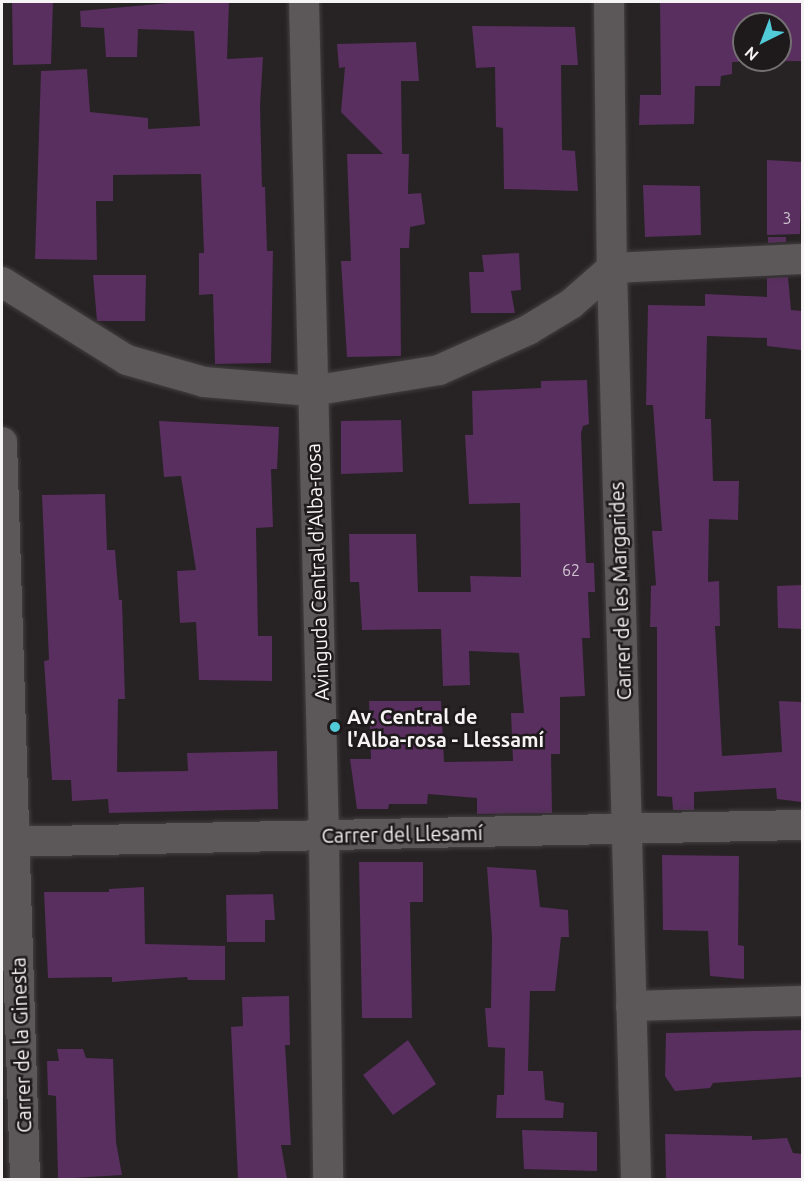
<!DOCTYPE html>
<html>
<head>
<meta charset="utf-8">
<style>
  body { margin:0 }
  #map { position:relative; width:804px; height:1181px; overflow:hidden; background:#272224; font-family:Ubuntu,sans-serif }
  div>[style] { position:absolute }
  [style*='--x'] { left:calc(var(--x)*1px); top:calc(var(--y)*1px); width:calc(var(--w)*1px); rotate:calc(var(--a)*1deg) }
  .building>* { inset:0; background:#582f5e }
  .roads { filter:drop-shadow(0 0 2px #433f41) drop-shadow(0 0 2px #433f41) }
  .street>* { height:30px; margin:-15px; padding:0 15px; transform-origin:15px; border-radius:15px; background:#5c5759 }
  .dots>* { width:16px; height:16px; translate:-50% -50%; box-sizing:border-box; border:3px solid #1e191b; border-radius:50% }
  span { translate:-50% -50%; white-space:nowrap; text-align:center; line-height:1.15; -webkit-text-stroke:5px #1e191b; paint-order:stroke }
  .number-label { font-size:16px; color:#cec2ce }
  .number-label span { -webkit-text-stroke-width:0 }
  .street-label { font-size:20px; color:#f6f3f4 }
  .poi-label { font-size:20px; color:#f6f3f4; font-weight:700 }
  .left { translate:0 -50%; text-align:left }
  .frame { position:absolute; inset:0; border:3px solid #f6f3f4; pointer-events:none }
  .north { position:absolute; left:732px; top:12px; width:60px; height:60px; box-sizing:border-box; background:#1e191b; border:2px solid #747072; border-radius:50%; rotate:222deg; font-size:16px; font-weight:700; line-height:24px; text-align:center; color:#f6f3f4 }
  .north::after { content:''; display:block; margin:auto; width:21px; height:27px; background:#52cbd9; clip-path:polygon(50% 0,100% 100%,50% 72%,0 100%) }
</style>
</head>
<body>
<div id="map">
  <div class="building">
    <div style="clip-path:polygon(12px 2px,53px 2px,51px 64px,13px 65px)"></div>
    <div style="clip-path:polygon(180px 2px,229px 2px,227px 59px,263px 57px,260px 106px,262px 187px,265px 187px,267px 251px,273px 251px,271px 363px,215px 364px,213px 294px,199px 295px,199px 253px,204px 253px,201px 174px,113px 175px,113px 201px,96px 201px,97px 260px,35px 259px,41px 71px,87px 69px,90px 112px,148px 118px,148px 129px,200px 126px,194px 31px,138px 29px,137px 57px,106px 57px,104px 28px,81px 27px,80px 11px)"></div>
    <div style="clip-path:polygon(evenodd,660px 2px,801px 2px,802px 61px,732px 62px,732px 74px,721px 76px,720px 86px,695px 86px,694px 124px,639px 125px,640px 95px,661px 95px,660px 2px,744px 24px,780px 24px,780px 60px,744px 60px,744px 24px)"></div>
    <div style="clip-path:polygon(472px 26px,575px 27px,578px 65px,561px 65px,562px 150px,575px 151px,578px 191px,504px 189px,503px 128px,496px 127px,495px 67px,476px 68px)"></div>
    <div style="clip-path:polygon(416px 42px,419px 81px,401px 81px,402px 154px,409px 154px,408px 194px,421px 193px,425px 224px,410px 227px,409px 248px,400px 248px,401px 356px,347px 357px,341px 261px,351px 261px,347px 154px,383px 154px,341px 112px,345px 67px,339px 68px,337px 44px)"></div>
    <div style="clip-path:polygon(767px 160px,802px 162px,800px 234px,767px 235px)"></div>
    <div style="clip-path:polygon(643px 185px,700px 186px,701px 235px,645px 237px)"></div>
    <div style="clip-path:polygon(768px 237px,786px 237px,786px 242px,768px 243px)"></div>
    <div style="clip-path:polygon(519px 253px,521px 290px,511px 291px,515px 313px,471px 313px,469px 272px,484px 272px,482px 255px)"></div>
    <div style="clip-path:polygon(93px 275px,146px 275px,145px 321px,97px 321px)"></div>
    <div style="clip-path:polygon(788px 277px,791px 310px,802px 311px,801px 350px,767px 346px,767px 338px,707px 336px,705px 419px,711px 419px,713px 481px,739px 481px,738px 520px,709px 519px,708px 582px,719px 581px,720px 626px,715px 626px,722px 756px,782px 752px,779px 701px,802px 702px,802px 802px,777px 799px,776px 788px,694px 792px,694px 810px,673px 810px,672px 797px,657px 796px,657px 627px,650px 627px,651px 586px,656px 585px,652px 531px,662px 531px,653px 405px,646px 405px,648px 305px,705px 306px,705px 294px,767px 297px,767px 278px)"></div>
    <div style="clip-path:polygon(587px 380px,589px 424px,583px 426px,581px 433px,583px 488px,586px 563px,594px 563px,595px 592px,588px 592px,590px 638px,582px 638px,585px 696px,560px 697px,560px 754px,551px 754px,552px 813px,477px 814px,477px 798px,428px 794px,427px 804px,389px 804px,388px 809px,357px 809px,350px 759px,371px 759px,369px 701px,441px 701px,444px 762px,513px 761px,511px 713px,524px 713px,519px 653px,469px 651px,470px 685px,443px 686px,441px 629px,362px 630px,359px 582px,350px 582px,349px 534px,416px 534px,418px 592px,471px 592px,470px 576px,521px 577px,520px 503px,469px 504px,465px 435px,473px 435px,472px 391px,541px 388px,541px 381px)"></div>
    <div style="clip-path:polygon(401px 420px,403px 472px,341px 474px,341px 421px)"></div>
    <div style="clip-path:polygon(159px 421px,279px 427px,277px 469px,271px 469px,273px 527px,256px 528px,258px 636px,272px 636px,272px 681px,199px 680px,196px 622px,180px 623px,177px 571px,196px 570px,181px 476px,164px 477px)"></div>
    <div style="clip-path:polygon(105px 494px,107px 550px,115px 550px,119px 600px,122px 600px,125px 699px,118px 699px,117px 772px,188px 771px,187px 753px,277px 751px,278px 809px,109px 813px,108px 799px,72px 801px,71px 780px,52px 780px,44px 661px,49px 660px,42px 495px)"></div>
    <div style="clip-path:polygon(802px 585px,802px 629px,778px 628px,777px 586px)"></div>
    <div style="clip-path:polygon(662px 855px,739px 856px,738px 945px,744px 946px,744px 979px,710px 976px,708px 931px,663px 930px)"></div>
    <div style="clip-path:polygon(359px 862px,423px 862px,423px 902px,410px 902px,412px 1018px,362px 1018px)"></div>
    <div style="clip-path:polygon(487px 867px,536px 870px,540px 907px,568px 910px,569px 937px,561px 937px,555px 991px,530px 991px,528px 1071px,543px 1071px,545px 1100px,564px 1103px,563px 1118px,496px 1118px,497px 1095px,504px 1095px,505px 1048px,488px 1047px,485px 1008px,491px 1008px,492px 937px)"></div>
    <div style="clip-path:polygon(144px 887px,145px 944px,225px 946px,225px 980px,188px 980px,187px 977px,112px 982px,112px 977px,48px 978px,44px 892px,109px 892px,109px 889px)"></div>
    <div style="clip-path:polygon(273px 894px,275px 920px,265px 920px,265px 942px,227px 942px,226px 895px)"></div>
    <div style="clip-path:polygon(289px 996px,290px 1045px,285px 1045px,291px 1145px,281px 1145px,287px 1179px,238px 1179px,231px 1027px,243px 1026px,242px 997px)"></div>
    <div style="clip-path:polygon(802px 1030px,802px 1077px,713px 1083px,710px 1088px,675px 1091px,665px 1076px,666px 1033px)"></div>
    <div style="clip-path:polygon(408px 1040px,436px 1084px,393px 1115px,363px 1075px)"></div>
    <div style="clip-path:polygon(57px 1049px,83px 1049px,86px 1058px,113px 1059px,116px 1142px,122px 1175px,58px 1179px,56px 1096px,48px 1095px,47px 1061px,59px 1061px)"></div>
    <div style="clip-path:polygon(522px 1130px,597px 1132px,597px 1171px,524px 1169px)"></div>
    <div style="clip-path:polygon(665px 1134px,752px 1136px,752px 1140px,787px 1138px,793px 1153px,802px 1154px,802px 1179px,666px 1179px)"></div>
  </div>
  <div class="roads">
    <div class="street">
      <div style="--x:304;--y:2;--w:834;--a:88.63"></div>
      <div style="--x:324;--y:836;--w:344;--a:89.3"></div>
      <div style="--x:609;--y:2;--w:266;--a:89.4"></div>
      <div style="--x:612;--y:268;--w:912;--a:88.49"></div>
      <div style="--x:2;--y:282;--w:147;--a:32"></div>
      <div style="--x:127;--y:360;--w:80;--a:15.9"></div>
      <div style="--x:204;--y:382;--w:108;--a:4.8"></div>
      <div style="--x:312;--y:391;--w:129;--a:-9.4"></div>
      <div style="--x:439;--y:370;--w:98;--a:-24.2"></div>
      <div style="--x:528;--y:330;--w:50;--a:-31.2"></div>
      <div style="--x:571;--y:304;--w:55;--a:-41.3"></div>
      <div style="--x:612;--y:268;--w:190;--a:-2.7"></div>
      <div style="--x:2;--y:442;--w:738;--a:88.21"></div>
      <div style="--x:2;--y:842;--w:800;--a:-1.22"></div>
      <div style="--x:631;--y:1006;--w:171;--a:-1.7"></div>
    </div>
  </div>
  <div class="dots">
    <div style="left:335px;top:727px;background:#52cbd9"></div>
  </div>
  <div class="number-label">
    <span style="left:787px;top:218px">3</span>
    <span style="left:571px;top:570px">62</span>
  </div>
  <div class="street-label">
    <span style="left:317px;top:572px;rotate:-92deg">Avinguda Central d'Alba-rosa</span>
    <span style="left:620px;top:591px;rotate:-92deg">Carrer de les Margarides</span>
    <span style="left:402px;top:834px;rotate:-1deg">Carrer del Llesamí</span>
    <span style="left:21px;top:1045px;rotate:-92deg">Carrer de la Ginesta</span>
  </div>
  <div class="poi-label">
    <span class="left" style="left:347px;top:728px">Av. Central de<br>l'Alba-rosa - Llessamí</span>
  </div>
  <div class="frame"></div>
  <div class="north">N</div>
</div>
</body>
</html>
